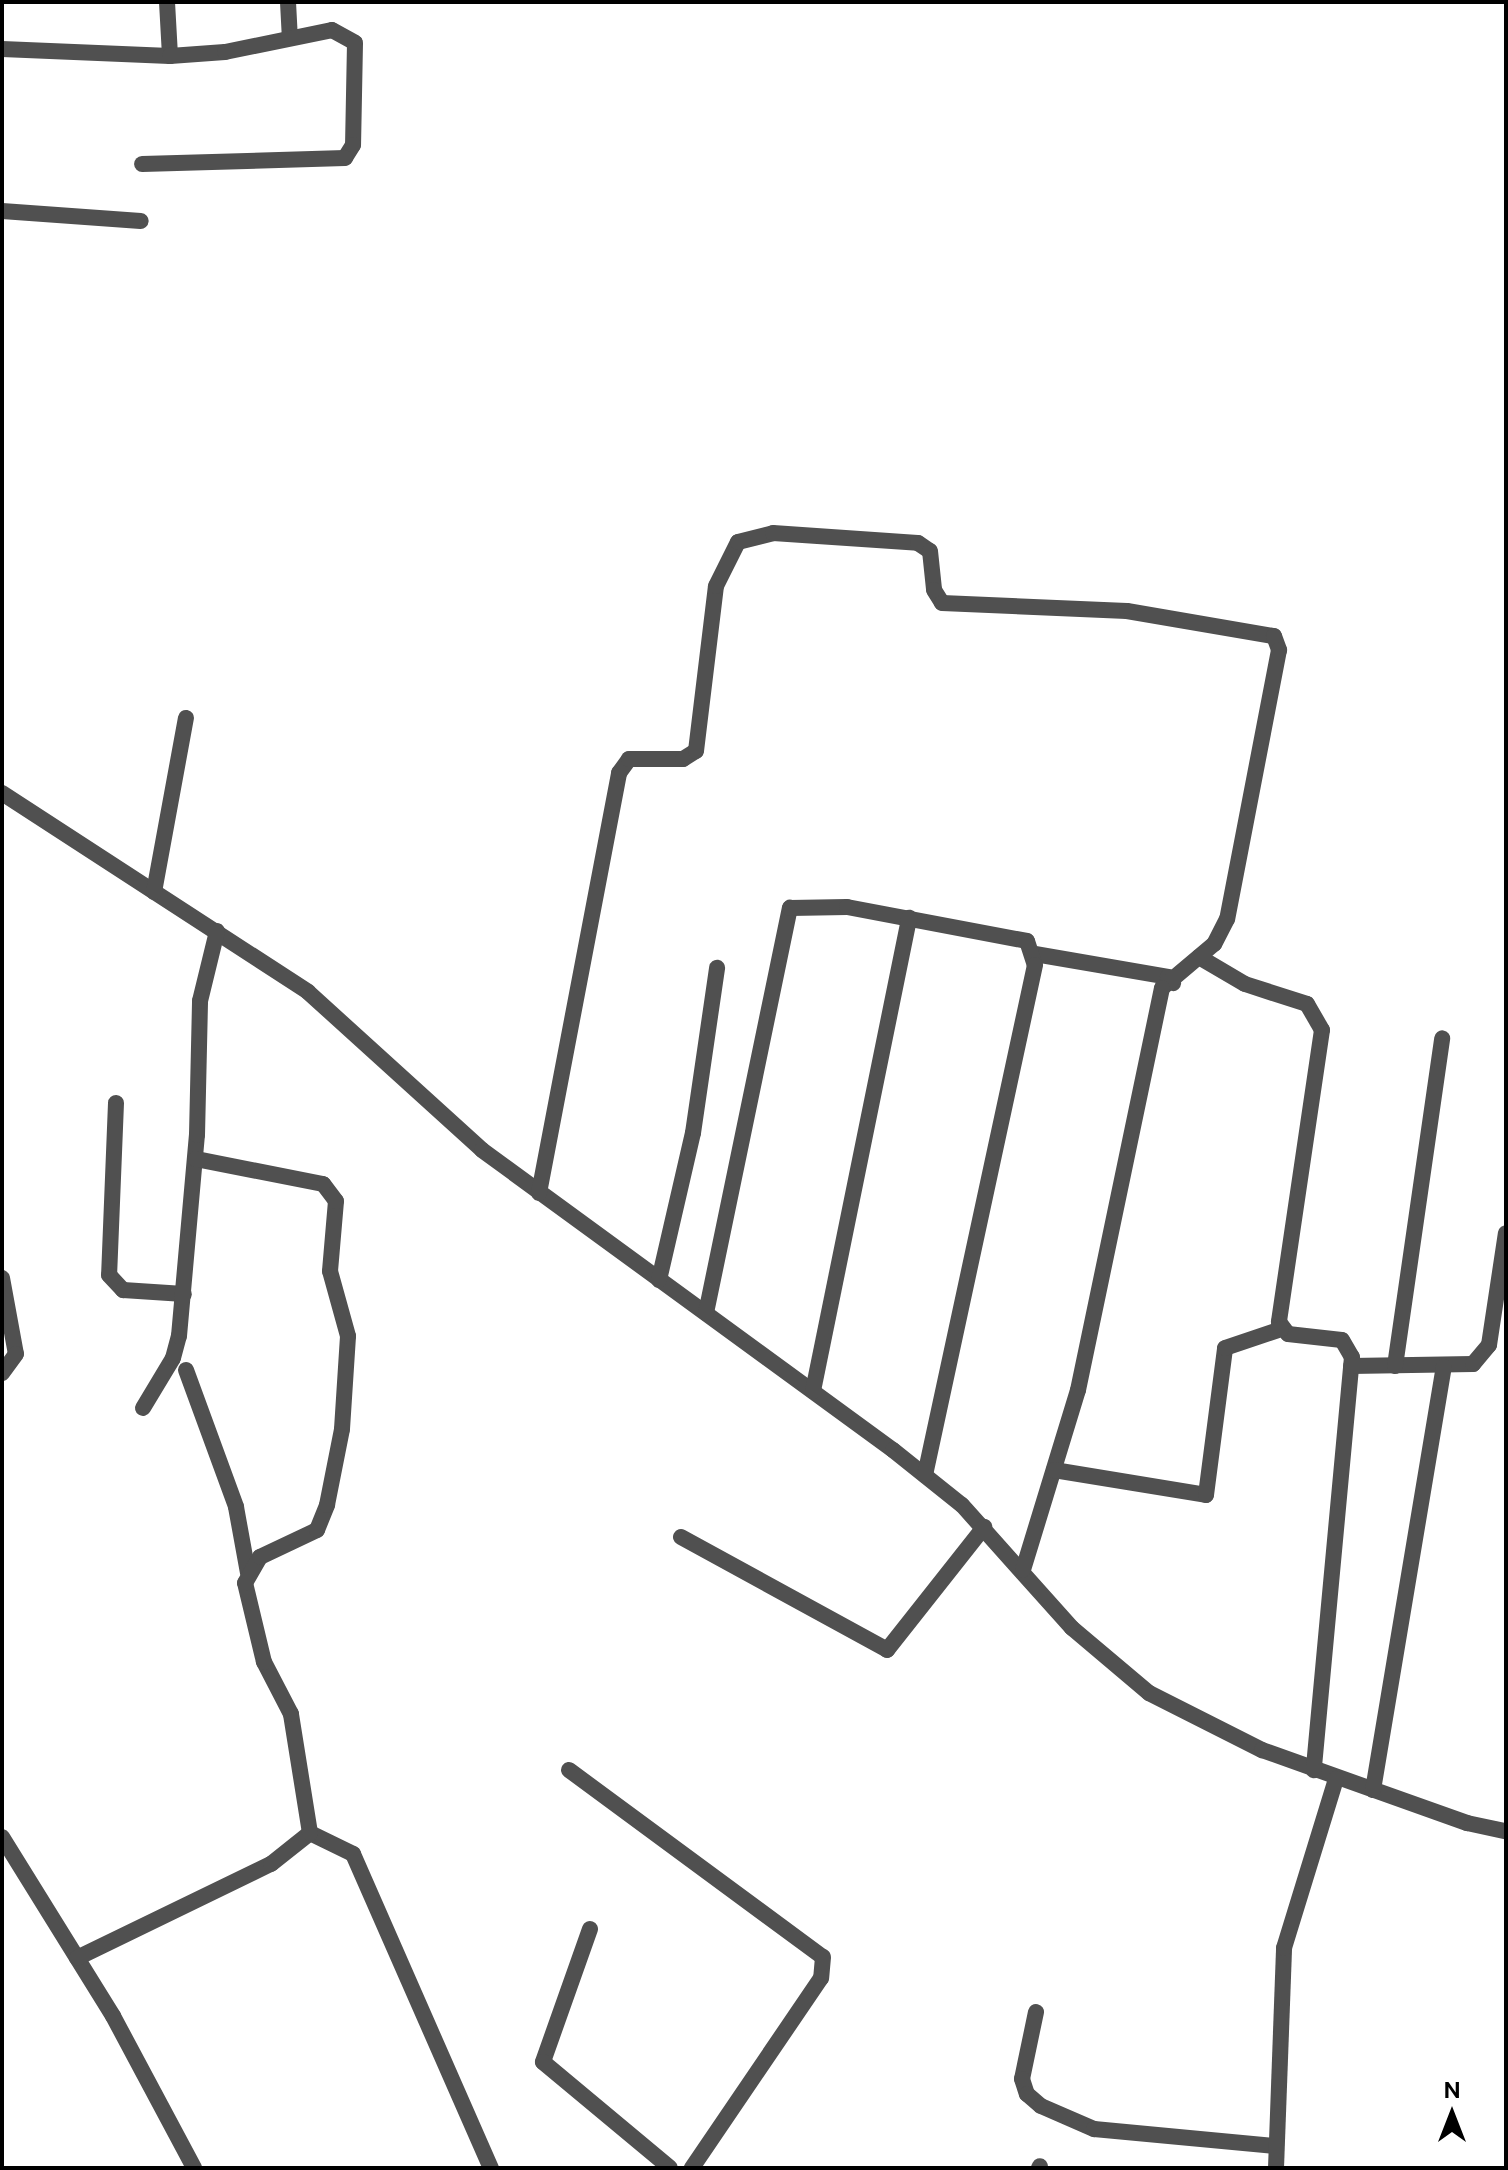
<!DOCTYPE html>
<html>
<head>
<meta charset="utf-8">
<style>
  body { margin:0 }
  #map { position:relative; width:1508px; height:2170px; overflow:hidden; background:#fff; font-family:"Public Sans",sans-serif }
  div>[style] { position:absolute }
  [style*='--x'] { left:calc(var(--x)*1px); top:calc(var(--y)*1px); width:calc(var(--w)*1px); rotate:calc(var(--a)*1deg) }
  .street>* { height:16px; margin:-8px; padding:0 8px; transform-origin:8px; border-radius:8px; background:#505050 }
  span { translate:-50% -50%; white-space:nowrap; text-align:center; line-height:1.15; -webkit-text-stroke:7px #fff; paint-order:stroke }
  .frame { position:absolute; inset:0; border:4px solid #000; pointer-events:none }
  .north { position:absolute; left:1412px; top:2074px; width:80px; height:80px; -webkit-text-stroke:6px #fff; paint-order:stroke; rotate:0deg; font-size:22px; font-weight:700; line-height:32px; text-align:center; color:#000 }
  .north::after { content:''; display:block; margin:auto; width:28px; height:36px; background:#000; clip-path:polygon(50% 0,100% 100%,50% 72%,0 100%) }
</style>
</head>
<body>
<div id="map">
  <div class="street">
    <div style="--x:167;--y:2;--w:54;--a:86.8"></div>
    <div style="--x:288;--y:2;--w:35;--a:87"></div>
    <div style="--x:2;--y:49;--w:168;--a:2.4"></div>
    <div style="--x:170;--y:56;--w:55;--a:-4.2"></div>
    <div style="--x:225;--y:52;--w:109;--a:-11.6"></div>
    <div style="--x:332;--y:30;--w:26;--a:29"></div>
    <div style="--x:355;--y:43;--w:102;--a:91.1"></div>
    <div style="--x:353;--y:145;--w:15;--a:122"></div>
    <div style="--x:345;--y:158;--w:203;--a:178.3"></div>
    <div style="--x:2;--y:211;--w:139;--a:4.1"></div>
    <div style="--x:2;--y:793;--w:365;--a:33"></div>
    <div style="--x:308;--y:992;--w:235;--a:42.2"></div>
    <div style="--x:482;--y:1150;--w:509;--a:36.13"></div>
    <div style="--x:893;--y:1450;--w:88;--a:38.6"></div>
    <div style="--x:962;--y:1505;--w:165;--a:48.2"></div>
    <div style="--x:1072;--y:1628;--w:101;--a:40.2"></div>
    <div style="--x:1149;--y:1693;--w:127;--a:26.8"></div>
    <div style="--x:1262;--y:1750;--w:218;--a:19.6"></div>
    <div style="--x:1467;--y:1823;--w:40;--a:12"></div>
    <div style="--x:154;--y:892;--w:177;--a:-79.6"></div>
    <div style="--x:1035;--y:954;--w:135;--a:9.8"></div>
    <div style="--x:1168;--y:977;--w:8;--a:50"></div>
    <div style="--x:1199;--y:957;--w:53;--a:30.4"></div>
    <div style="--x:1245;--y:984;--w:65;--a:17.9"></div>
    <div style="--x:1307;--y:1004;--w:30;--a:60"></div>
    <div style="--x:1322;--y:1030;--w:295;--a:98.4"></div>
    <div style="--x:1279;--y:1322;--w:15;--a:53"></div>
    <div style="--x:1288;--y:1334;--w:54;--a:6.3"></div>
    <div style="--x:1342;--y:1340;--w:20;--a:60"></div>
    <div style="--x:1352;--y:1357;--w:415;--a:95.3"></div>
    <div style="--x:116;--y:1103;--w:172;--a:92.3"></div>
    <div style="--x:109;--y:1275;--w:21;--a:47"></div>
    <div style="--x:123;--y:1290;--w:61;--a:3.8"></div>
    <div style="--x:539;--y:1193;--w:428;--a:-79.2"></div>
    <div style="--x:619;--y:773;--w:17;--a:-54"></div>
    <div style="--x:629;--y:759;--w:54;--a:0"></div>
    <div style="--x:683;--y:759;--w:15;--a:-32"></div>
    <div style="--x:696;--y:751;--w:166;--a:-83.1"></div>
    <div style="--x:716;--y:586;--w:49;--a:-63.4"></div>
    <div style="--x:738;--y:542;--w:36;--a:-14"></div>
    <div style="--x:773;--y:533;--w:145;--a:3.9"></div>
    <div style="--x:918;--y:543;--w:14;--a:34"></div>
    <div style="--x:930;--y:551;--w:39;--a:84"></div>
    <div style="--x:934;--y:590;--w:15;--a:58"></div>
    <div style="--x:942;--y:603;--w:185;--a:2.5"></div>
    <div style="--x:1127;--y:611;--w:149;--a:9.7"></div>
    <div style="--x:1274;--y:636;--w:15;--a:70"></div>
    <div style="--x:1279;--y:650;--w:274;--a:100.9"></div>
    <div style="--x:1227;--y:919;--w:28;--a:117"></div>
    <div style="--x:1214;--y:944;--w:68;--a:139.8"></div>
    <div style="--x:1162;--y:988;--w:411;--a:101.8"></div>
    <div style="--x:1078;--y:1390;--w:188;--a:107"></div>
    <div style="--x:2;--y:1278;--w:77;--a:79.6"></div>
    <div style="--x:16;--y:1354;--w:24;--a:126"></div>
    <div style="--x:659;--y:1280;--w:151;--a:-77"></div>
    <div style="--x:693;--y:1133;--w:167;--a:-81.7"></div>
    <div style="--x:706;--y:1313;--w:414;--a:-78.3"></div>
    <div style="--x:790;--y:908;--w:57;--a:-1"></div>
    <div style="--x:847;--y:907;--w:183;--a:10.7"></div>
    <div style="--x:1027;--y:941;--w:25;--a:72"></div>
    <div style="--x:1035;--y:965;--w:522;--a:102.17"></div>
    <div style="--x:1351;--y:1366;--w:122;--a:-0.9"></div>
    <div style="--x:1473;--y:1364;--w:25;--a:-50"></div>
    <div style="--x:1489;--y:1345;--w:113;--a:-81.4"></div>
    <div style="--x:1395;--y:1366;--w:331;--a:-81.8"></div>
    <div style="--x:186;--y:1370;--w:146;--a:69.9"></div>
    <div style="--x:236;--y:1507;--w:67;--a:79.7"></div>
    <div style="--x:813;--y:1391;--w:483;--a:-78.5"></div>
    <div style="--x:143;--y:1408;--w:58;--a:-59"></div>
    <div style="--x:173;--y:1358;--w:23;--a:-75"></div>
    <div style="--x:179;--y:1336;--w:202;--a:-84.9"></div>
    <div style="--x:197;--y:1135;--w:134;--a:-88.7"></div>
    <div style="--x:200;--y:1001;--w:72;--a:-76.3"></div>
    <div style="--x:1054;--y:1470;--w:154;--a:9.3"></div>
    <div style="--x:1206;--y:1495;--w:148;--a:-82.6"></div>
    <div style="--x:1225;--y:1348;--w:59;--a:-18.7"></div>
    <div style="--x:681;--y:1537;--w:235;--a:28.7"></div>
    <div style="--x:887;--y:1650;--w:157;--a:-51.7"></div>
    <div style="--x:569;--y:1770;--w:315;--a:36.4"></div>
    <div style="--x:823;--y:1957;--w:21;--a:95"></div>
    <div style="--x:821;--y:1978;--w:230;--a:124.2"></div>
    <div style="--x:1373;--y:1790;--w:429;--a:-80.5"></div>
    <div style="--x:310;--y:1833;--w:48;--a:26"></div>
    <div style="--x:353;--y:1854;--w:343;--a:66.3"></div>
    <div style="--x:2;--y:1837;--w:211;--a:58.2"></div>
    <div style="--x:113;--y:2016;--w:172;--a:61.9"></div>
    <div style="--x:590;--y:1929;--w:141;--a:109.5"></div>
    <div style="--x:543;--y:2062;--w:165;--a:39.8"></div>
    <div style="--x:77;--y:1958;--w:216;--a:-25.9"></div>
    <div style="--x:271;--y:1864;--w:50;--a:-38.5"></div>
    <div style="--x:310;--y:1833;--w:121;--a:-99.1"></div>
    <div style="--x:291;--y:1714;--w:59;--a:-117.4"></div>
    <div style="--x:264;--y:1662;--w:81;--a:-103.5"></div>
    <div style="--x:245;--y:1583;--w:30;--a:-60"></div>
    <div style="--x:260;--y:1557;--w:63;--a:-25.3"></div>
    <div style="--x:317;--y:1530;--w:27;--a:-68"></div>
    <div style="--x:327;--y:1505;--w:77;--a:-78.8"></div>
    <div style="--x:342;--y:1429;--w:93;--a:-86.3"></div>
    <div style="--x:348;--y:1336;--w:67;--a:-105.5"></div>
    <div style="--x:330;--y:1271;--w:70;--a:-85.1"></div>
    <div style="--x:336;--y:1201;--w:21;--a:-127"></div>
    <div style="--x:323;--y:1184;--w:130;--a:-168.9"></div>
    <div style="--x:1036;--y:2012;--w:68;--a:101.8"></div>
    <div style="--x:1022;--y:2079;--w:16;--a:72"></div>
    <div style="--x:1027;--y:2094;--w:18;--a:41"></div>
    <div style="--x:1041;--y:2106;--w:58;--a:23.5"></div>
    <div style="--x:1094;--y:2129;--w:182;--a:5.4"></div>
    <div style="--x:1039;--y:2168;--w:2;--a:-63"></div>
    <div style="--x:1276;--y:2168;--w:220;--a:-87.9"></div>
    <div style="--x:1284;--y:1948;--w:177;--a:-72.9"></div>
  </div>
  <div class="frame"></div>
  <div class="north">N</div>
</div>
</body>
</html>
